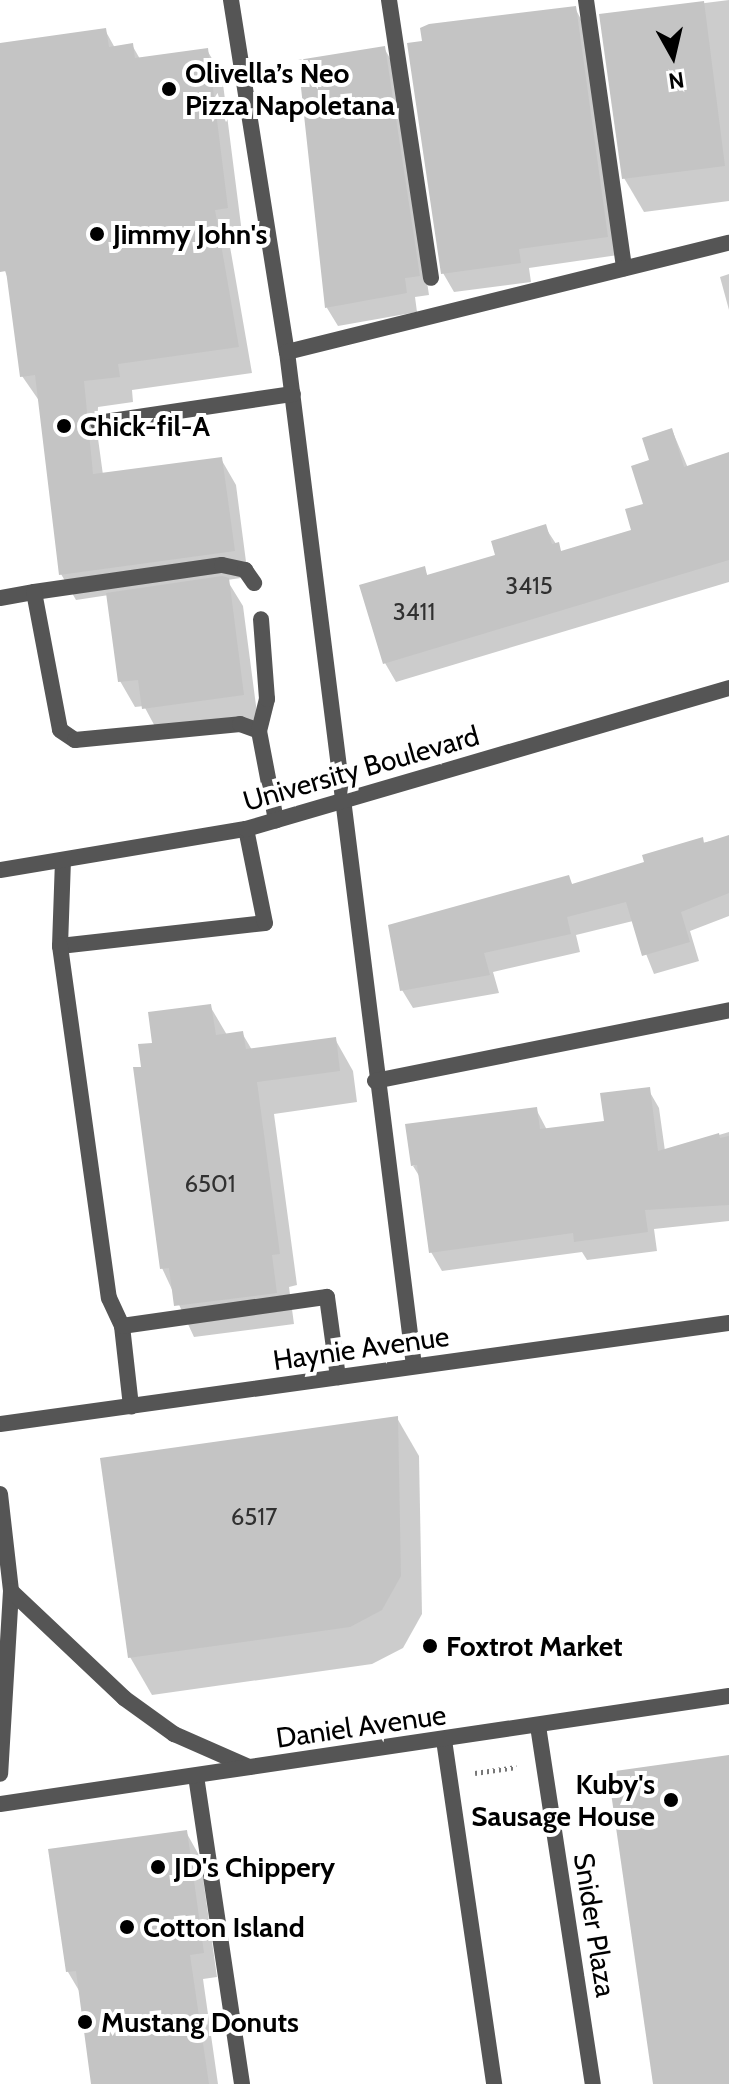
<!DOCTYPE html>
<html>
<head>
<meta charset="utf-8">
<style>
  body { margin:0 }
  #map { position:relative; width:729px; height:2084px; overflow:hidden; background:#fff; font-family:Cabin,sans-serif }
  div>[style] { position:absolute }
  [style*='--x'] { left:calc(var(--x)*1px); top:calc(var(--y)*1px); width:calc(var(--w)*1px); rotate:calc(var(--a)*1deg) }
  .shadow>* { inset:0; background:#0003 }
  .building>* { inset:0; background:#c4c4c4 }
  .path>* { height:5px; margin-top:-2.5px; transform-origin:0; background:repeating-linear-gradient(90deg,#777 0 2px,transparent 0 6px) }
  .service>* { height:16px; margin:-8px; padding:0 8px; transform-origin:8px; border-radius:8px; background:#555 }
  .minor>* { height:16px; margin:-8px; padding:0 8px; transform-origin:8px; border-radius:8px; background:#555 }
  .tertiary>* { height:16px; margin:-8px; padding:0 8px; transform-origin:8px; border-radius:8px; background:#555 }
  .dots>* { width:22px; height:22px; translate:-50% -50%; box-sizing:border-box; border:4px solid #fff; border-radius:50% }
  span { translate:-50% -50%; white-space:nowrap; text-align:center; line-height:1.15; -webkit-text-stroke:8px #fff; paint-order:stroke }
  .number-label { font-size:24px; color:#313131 }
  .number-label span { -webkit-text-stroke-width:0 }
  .poi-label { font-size:28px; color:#000; font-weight:700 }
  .left { translate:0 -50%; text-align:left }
  .right { translate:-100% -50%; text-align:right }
  .street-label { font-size:28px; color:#000 }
  .north { position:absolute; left:633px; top:16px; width:80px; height:80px; -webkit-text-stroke:6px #fff; paint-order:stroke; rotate:172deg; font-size:22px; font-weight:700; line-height:32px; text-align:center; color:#000 }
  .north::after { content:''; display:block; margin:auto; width:28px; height:36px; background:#000; clip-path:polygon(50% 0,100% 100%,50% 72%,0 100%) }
</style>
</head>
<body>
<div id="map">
  <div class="shadow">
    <div style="clip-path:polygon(729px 0,729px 201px,644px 212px,624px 178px,601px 16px)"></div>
    <div style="clip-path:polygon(575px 8px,585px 27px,618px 255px,529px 268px,531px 282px,454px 292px,443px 273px)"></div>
    <div style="clip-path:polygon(105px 30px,115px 48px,132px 45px,140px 59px,207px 50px,222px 76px,242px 233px,228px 235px,252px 373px,132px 390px,133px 402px,98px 407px,97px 431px,103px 475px,221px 459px,236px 485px,248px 577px,227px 580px,243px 606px,258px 721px,159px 734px,144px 706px,135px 707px,120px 681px,109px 595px,76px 600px,61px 574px,40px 402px,22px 376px,10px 284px,0 258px,0 45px)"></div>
    <div style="clip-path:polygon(384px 48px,395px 67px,429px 295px,415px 297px,417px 312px,338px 326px,327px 308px)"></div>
    <div style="clip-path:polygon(729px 274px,729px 310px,720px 277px)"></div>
    <div style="clip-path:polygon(672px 430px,688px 468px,729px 454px,729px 582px,396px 682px,385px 663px,424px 568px,428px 577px,497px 556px,545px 527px,562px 553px,633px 531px,645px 505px,652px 461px)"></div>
    <div style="clip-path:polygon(729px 837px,729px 916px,690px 931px,699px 961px,654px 974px,633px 921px,576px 935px,580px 952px,493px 972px,499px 993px,413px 1008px,402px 990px,568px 878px,573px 886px,646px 864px,644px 856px)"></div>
    <div style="clip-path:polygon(210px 1006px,227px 1035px,242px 1033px,252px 1050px,335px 1039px,353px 1071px,357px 1102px,274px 1114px,297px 1285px,289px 1287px,294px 1324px,194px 1337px,162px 1268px,143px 1068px,154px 1045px)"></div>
    <div style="clip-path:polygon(648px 1089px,659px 1108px,665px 1151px,729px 1132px,729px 1221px,654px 1229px,657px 1251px,587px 1260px,582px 1252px,442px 1271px,431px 1252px,421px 1179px,413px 1166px,536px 1109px,547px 1130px,607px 1123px)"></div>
    <div style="clip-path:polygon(397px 1418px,419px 1456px,422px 1614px,403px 1648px,372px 1664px,152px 1695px,130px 1657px)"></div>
    <div style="clip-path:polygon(186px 1832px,200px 1857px,217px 1977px,203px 1979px,218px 2084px,93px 2084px,81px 1994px,68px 1972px,51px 1851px)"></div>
  </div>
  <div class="building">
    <div style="clip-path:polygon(704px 1px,725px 166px,622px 179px,599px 14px)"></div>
    <div style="clip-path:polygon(576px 6px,608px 237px,519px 249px,521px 263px,441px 274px,407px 43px,422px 41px,420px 28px,429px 24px)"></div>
    <div style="clip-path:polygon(106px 28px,109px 47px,133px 43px,135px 58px,208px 48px,228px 208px,215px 210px,239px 347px,118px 364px,120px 377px,84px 381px,93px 474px,222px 457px,235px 551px,59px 575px,35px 375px,20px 377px,6px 271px,0 272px,0 43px)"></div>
    <div style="clip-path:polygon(385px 46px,420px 276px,405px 278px,407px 293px,325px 308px,298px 60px)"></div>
    <div style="clip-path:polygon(672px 428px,684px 467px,729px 452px,729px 560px,383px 664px,359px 585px,425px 566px,427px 575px,495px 555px,491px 541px,546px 524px,552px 544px,559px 542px,561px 551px,631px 530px,625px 509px,643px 504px,631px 466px,649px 460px,642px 438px)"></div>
    <div style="clip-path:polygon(222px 576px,229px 578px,244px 695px,142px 709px,138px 680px,118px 682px,106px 593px)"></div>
    <div style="clip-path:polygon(729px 835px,729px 893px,681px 912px,690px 942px,642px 956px,626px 902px,567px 917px,571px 934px,484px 953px,490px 975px,400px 991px,388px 925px,569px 875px,572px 884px,644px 862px,642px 855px,703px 837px,704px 843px)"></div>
    <div style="clip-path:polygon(211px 1004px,216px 1035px,243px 1031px,246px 1049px,336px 1037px,340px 1071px,257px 1082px,280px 1254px,272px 1255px,277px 1293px,174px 1306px,169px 1268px,160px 1269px,133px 1067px,141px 1067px,138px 1044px,152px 1043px,148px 1012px)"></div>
    <div style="clip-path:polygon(650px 1087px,658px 1151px,719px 1133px,720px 1138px,729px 1136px,729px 1205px,645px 1210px,648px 1232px,574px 1242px,573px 1233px,429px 1253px,417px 1165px,411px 1166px,405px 1124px,537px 1107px,540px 1129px,604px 1121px,600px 1093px)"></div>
    <div style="clip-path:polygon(398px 1416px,401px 1576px,382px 1610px,350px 1627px,128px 1658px,100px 1458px)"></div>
    <div style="clip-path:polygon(729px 1755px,729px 2084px,653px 2084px,608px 1772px)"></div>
    <div style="clip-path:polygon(187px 1830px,204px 1953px,190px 1955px,209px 2084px,91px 2084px,76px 1971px,66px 1972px,48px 1849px)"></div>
  </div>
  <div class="path">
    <div style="--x:475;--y:1773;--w:42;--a:-8.1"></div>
  </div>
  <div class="service">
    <div style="--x:231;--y:0;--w:356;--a:81"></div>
    <div style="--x:287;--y:352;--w:1022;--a:82.86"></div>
    <div style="--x:389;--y:0;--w:281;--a:81.4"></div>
    <div style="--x:586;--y:0;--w:271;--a:81.9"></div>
    <div style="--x:287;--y:352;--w:455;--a:-13.9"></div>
    <div style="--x:98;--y:423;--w:197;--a:-8.5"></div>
    <div style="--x:34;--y:592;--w:190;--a:-8.2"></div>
    <div style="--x:222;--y:565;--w:24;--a:12"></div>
    <div style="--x:245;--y:570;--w:16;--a:55"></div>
    <div style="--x:0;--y:598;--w:35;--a:-10"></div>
    <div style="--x:34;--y:592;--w:140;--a:79.3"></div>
    <div style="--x:60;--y:730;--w:18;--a:34"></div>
    <div style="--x:75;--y:740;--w:166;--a:-5.5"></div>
    <div style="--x:240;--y:724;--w:20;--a:20"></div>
    <div style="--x:259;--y:731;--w:91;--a:79.2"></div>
    <div style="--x:259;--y:731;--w:33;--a:-76"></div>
    <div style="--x:267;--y:699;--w:80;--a:-94.3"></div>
    <div style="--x:63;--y:860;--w:86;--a:92"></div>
    <div style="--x:60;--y:946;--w:206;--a:-6.4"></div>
    <div style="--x:265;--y:923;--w:96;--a:-101.4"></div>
    <div style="--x:60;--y:946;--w:355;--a:82.1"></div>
    <div style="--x:109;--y:1298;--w:31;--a:65"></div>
    <div style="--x:122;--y:1326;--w:81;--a:83.6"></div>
    <div style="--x:375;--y:1081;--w:361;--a:-11.3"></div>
    <div style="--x:122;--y:1326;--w:207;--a:-8.1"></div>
    <div style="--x:327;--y:1297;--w:81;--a:82.2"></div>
    <div style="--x:196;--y:1776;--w:311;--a:81.5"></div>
  </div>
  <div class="minor">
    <div style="--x:0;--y:1424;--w:736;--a:-7.89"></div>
    <div style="--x:538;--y:1726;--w:362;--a:81.3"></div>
    <div style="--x:444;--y:1740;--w:348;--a:81.7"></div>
  </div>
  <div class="tertiary">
    <div style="--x:0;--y:870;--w:249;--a:-9.5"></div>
    <div style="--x:246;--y:829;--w:503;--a:-16.27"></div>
    <div style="--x:0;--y:1494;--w:98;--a:83.5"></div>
    <div style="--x:11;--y:1591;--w:183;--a:93.4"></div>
    <div style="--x:11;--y:1591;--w:156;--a:43.4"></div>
    <div style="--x:124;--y:1698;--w:62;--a:35.8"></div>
    <div style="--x:174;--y:1734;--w:82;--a:23.7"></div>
    <div style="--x:0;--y:1804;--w:737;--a:-8.43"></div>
  </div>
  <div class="dots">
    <div style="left:169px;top:89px;background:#000"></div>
    <div style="left:97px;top:234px;background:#000"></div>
    <div style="left:64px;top:426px;background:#000"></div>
    <div style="left:430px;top:1646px;background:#000"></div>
    <div style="left:671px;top:1800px;background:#000"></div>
    <div style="left:158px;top:1867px;background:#000"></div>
    <div style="left:127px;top:1927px;background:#000"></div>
    <div style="left:85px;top:2022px;background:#000"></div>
  </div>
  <div class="number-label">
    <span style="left:529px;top:586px">3415</span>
    <span style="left:414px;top:612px">3411</span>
    <span style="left:210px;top:1184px">6501</span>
    <span style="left:254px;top:1517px">6517</span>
  </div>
  <div class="poi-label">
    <span class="left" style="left:185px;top:89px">Olivella’s Neo<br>Pizza Napoletana</span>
    <span class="left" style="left:113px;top:234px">Jimmy John's</span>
    <span class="left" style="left:80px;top:426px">Chick-fil-A</span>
    <span class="left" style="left:446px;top:1646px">Foxtrot Market</span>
    <span class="right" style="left:655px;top:1800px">Kuby's<br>Sausage House</span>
    <span class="left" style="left:174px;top:1867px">JD's Chippery</span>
    <span class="left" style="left:143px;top:1927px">Cotton Island</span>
    <span class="left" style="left:101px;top:2022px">Mustang Donuts</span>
  </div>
  <div class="street-label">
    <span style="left:361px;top:768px;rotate:-16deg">University Boulevard</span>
    <span style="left:361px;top:1348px;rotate:-8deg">Haynie Avenue</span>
    <span style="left:361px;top:1726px;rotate:-8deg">Daniel Avenue</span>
    <span style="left:595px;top:1925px;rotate:81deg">Snider Plaza</span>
  </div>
  <div class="north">N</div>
</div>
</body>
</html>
